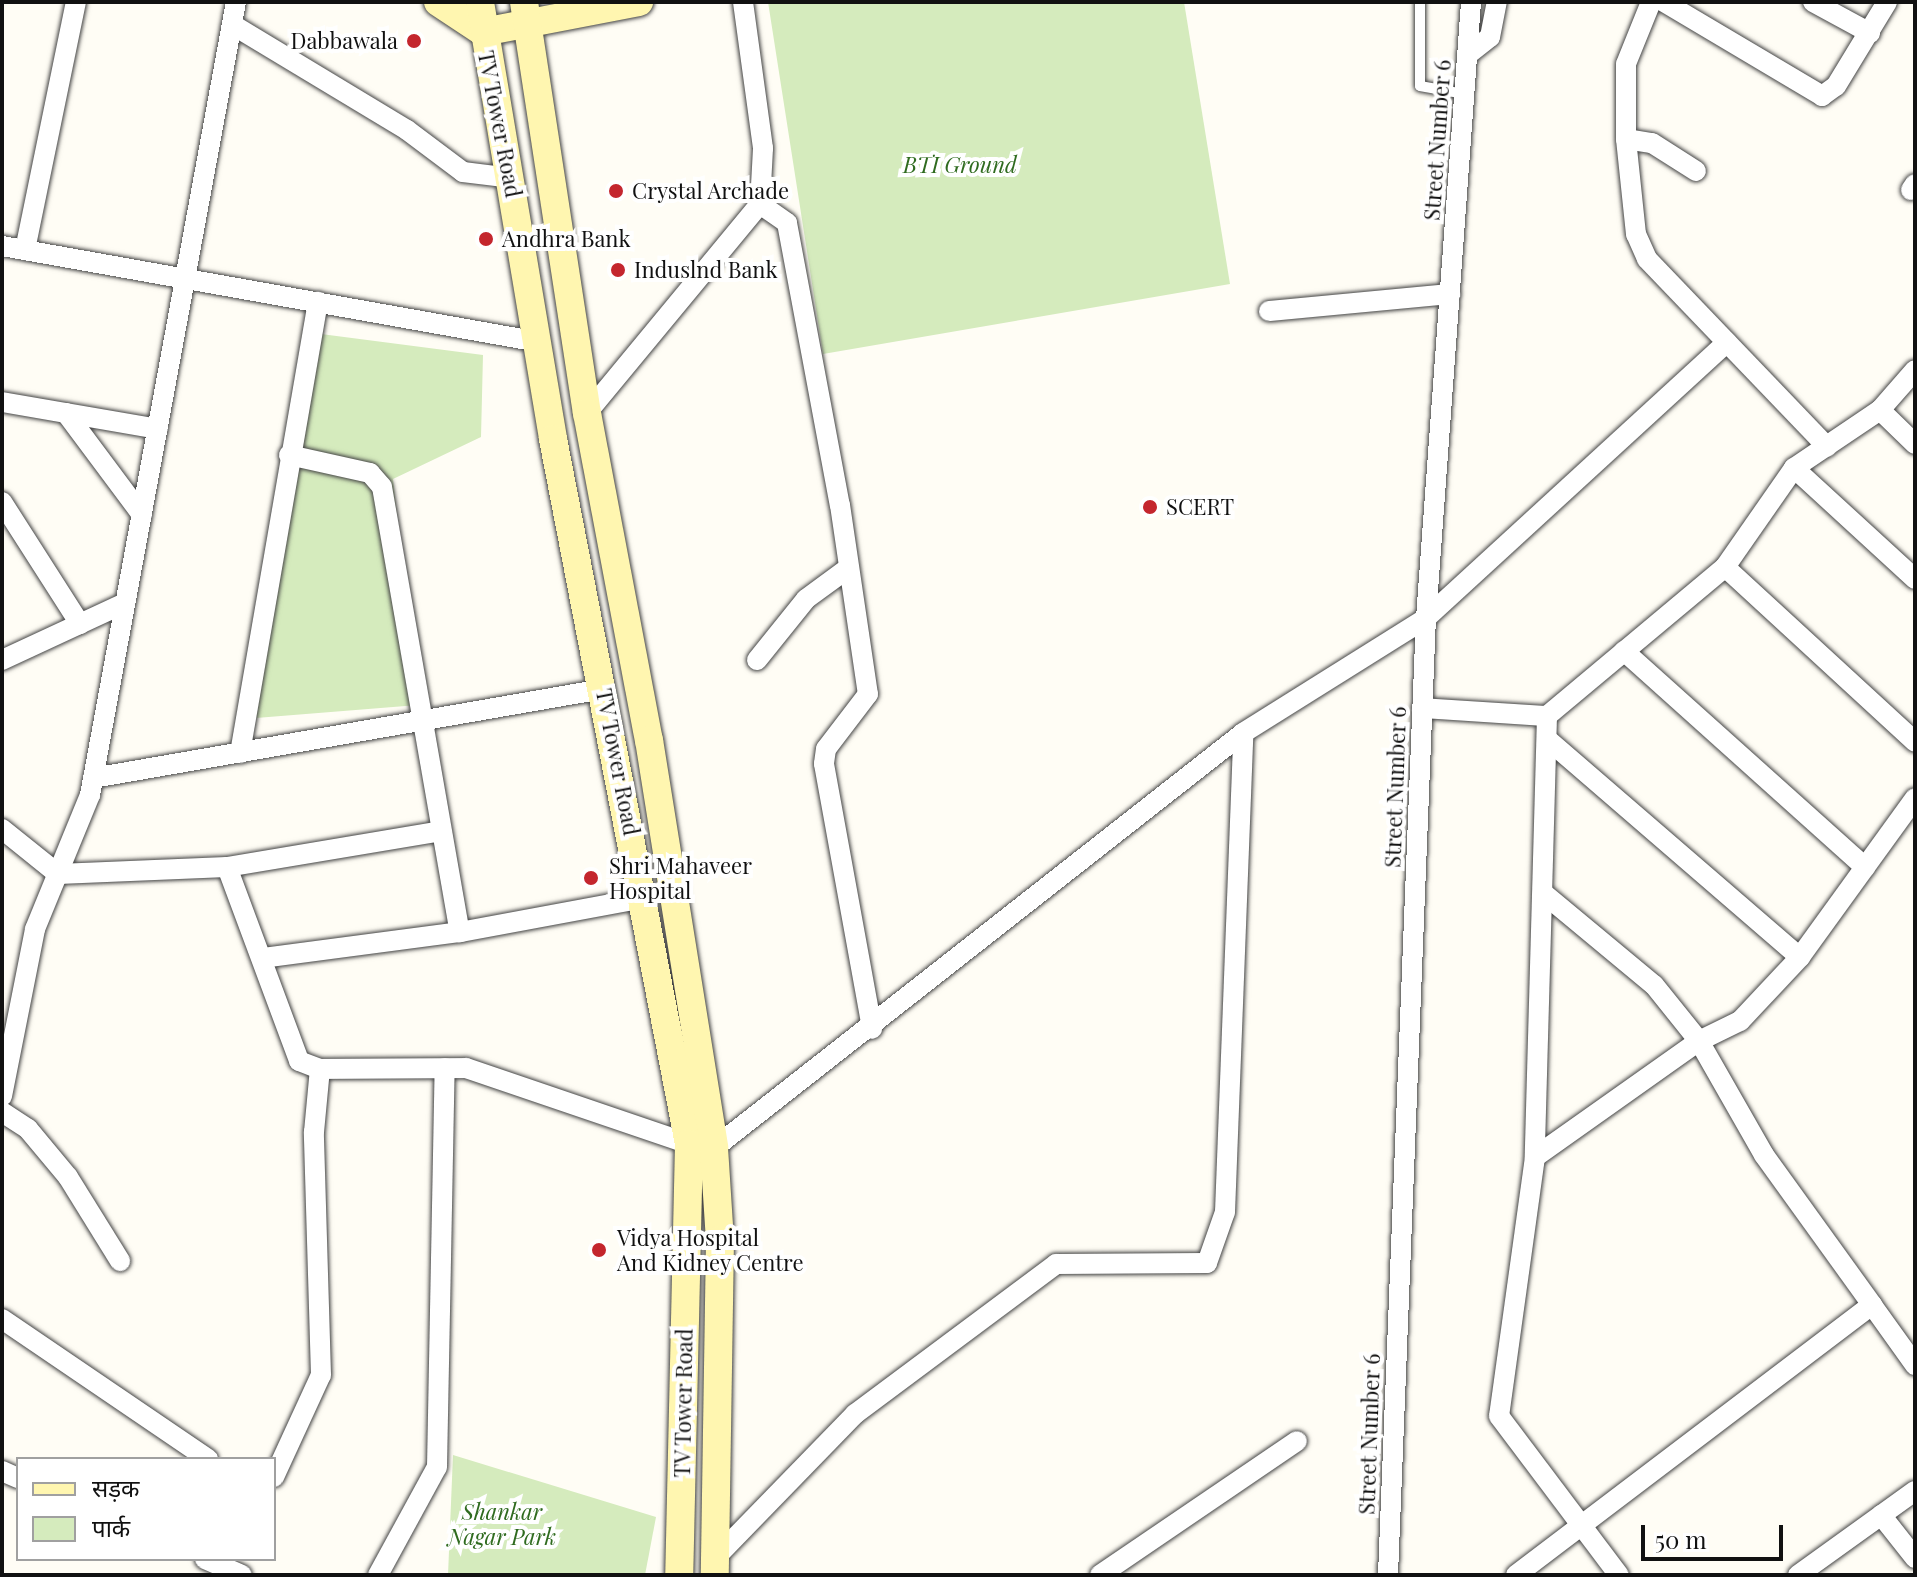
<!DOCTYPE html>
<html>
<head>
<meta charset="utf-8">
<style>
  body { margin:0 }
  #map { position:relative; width:1917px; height:1577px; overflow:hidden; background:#fffdf5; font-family:"Playfair Display","Noto Sans Devanagari",serif }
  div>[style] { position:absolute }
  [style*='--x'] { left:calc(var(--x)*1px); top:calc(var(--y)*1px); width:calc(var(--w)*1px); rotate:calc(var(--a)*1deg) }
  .green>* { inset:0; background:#d5ebbd }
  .roads { filter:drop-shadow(0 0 2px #444) drop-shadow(0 0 2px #444) }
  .lane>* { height:10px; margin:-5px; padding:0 5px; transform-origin:5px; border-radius:5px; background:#fff }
  .street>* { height:20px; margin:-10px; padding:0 10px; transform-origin:10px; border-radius:10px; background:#fff }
  .secondary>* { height:28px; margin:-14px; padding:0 14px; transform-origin:14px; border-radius:14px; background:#fff6b0 }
  .dots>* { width:22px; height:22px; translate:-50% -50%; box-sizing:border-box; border:4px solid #fff; border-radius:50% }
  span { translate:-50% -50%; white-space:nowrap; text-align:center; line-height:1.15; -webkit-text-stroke:8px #fff; paint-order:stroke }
  .poi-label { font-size:22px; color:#111 }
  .right { translate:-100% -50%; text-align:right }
  .left { translate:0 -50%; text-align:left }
  .street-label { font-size:22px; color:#111 }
  .park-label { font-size:22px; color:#2f6b1f; font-style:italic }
  .frame { position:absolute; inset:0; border:4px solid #111; pointer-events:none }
  .legend { position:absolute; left:16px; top:1457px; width:260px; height:104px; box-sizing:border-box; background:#fff; border:2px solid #a0a0a0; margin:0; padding:10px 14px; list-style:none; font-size:24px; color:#111 }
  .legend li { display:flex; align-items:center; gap:16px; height:40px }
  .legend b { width:40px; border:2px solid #a0a0a0 }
  .scale { position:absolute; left:1641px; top:1525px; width:142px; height:36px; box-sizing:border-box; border:4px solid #111; border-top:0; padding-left:10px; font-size:24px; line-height:28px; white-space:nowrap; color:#111; -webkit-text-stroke:6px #fff; paint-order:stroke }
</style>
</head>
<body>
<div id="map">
  <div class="green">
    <div style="clip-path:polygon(768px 2px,1184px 2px,1230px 284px,823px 354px)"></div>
    <div style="clip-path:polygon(321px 334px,483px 355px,481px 437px,393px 479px,418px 705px,256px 718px)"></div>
    <div style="clip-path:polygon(453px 1455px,656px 1517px,645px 1575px,448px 1575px)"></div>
  </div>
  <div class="roads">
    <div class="lane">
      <div style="--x:1420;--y:2;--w:84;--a:90"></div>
      <div style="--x:1420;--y:86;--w:46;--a:10.1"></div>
    </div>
    <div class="street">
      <div style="--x:1651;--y:2;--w:67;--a:112"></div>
      <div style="--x:1626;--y:64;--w:75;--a:90"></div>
      <div style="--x:1626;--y:139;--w:96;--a:84"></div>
      <div style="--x:1636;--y:234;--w:27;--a:66"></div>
      <div style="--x:1647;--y:259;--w:260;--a:46.2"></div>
      <div style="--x:1664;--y:2;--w:184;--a:30.7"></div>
      <div style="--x:1822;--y:96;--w:17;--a:-36"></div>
      <div style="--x:1836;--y:86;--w:98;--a:-58.7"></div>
      <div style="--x:1813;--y:2;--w:65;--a:28.5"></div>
      <div style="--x:233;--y:25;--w:203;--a:31.1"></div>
      <div style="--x:407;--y:130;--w:70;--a:36.9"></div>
      <div style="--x:463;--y:172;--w:48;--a:7.1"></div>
      <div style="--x:1467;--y:55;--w:29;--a:-38"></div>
      <div style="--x:1490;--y:37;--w:36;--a:-79"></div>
      <div style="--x:1626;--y:139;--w:26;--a:9"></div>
      <div style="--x:1652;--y:143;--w:52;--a:32.5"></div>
      <div style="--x:1911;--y:190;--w:7;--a:-56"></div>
      <div style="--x:760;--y:204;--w:33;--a:35"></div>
      <div style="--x:787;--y:223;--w:287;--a:79.4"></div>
      <div style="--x:840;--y:505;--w:191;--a:81.6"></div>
      <div style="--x:868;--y:694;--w:69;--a:127.4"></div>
      <div style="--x:826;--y:749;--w:15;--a:98"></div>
      <div style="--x:824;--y:764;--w:269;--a:79.7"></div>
      <div style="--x:2;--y:246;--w:546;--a:10.14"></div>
      <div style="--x:25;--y:250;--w:253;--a:-78.4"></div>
      <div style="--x:1269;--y:311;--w:182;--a:-5.4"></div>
      <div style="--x:2;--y:402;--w:158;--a:9.8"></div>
      <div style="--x:1880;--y:410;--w:49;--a:44.2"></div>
      <div style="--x:66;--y:413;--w:127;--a:53.3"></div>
      <div style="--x:587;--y:413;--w:271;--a:-50.4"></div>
      <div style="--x:760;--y:204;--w:56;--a:-86.9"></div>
      <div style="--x:763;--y:148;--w:147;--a:-97.8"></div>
      <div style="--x:289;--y:455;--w:83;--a:12.5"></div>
      <div style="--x:370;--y:473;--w:18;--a:49"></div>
      <div style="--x:382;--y:487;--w:452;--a:80.1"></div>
      <div style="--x:460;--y:932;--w:187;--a:-10.5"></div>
      <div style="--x:1794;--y:468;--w:164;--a:42.5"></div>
      <div style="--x:2;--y:502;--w:145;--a:57.4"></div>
      <div style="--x:1725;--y:567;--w:258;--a:42.6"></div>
      <div style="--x:1624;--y:651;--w:324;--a:41.9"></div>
      <div style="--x:2;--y:660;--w:136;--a:-24.9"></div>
      <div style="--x:757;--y:660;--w:78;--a:-51.2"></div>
      <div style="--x:806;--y:599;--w:51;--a:-36.2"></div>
      <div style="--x:1422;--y:708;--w:125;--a:3.7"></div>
      <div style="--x:1547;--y:716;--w:441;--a:91.6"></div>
      <div style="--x:1535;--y:1157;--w:261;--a:97.9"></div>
      <div style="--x:1499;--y:1416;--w:199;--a:53"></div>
      <div style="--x:1547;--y:716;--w:232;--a:-39.9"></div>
      <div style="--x:1725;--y:567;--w:121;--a:-55.1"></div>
      <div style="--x:1794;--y:468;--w:104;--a:-34"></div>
      <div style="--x:1880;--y:410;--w:53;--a:-48.8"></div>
      <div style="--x:1547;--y:739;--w:334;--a:40.8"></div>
      <div style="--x:240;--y:753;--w:458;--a:-80.2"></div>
      <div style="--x:93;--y:778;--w:518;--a:-9.9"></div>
      <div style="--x:2;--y:829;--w:72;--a:38.8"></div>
      <div style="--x:58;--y:874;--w:169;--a:-2.4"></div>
      <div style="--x:227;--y:867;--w:217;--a:-9.5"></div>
      <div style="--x:227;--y:867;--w:207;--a:69.6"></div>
      <div style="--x:299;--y:1061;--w:22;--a:21"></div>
      <div style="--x:1543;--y:893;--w:144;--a:39.7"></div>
      <div style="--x:1654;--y:985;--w:72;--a:51.2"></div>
      <div style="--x:1699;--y:1041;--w:131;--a:60.3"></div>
      <div style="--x:1764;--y:1155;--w:185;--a:54.2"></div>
      <div style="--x:262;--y:958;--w:200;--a:-7.5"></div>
      <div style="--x:2;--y:1096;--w:170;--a:-78.8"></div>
      <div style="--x:35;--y:929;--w:145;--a:-67.7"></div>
      <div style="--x:90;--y:795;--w:806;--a:-79.57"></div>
      <div style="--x:2;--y:1112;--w:31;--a:33"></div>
      <div style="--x:28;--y:1129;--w:62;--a:50.2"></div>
      <div style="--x:68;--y:1177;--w:99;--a:58.2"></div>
      <div style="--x:714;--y:1148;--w:672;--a:-38.11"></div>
      <div style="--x:1243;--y:733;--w:216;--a:-32.1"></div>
      <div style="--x:1426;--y:618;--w:408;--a:-42.5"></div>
      <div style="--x:1535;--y:1157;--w:201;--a:-35.3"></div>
      <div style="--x:1699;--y:1041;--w:46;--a:-26"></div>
      <div style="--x:1740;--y:1021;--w:88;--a:-46.8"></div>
      <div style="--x:1800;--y:957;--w:196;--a:-54.1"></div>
      <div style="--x:2;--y:1319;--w:249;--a:34.2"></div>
      <div style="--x:2;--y:1471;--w:17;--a:24"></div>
      <div style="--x:274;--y:1477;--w:112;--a:-65.3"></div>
      <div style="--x:321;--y:1375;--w:243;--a:-91.7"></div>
      <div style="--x:314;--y:1132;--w:63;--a:-84.6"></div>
      <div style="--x:320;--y:1069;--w:146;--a:-0.4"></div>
      <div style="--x:466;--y:1068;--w:236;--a:18.8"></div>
      <div style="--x:1881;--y:1515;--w:55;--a:51.7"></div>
      <div style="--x:717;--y:1556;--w:198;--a:-45.8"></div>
      <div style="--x:855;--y:1414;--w:251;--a:-36.7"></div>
      <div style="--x:1056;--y:1264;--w:151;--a:-0.4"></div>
      <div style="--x:1207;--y:1263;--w:54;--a:-70.6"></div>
      <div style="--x:1225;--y:1212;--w:479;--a:-87.8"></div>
      <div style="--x:205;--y:1559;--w:40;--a:23.4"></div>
      <div style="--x:378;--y:1575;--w:123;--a:-61.4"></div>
      <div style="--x:437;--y:1467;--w:399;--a:-88.9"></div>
      <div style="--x:1100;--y:1575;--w:238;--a:-34.2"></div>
      <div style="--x:1388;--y:1575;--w:958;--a:-87.73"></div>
      <div style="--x:1426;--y:618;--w:618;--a:-85.82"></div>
      <div style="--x:1516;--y:1575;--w:447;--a:-37.2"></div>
      <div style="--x:1872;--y:1305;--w:74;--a:54.4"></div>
      <div style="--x:1798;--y:1575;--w:144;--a:-35.7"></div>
    </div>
    <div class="secondary">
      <div style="--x:438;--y:2;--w:54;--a:33.7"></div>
      <div style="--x:483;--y:32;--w:159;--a:-10.9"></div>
      <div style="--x:480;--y:2;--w:443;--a:80.5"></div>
      <div style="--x:553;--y:439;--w:718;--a:79.08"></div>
      <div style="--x:689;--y:1144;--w:431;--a:91.3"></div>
      <div style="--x:524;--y:2;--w:416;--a:81.3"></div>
      <div style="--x:587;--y:413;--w:333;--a:79.3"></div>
      <div style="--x:649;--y:740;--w:413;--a:80.9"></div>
      <div style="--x:714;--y:1148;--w:92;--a:86.3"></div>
      <div style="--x:720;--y:1240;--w:335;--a:90.9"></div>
    </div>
  </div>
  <div class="dots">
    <div style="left:414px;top:41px;background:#c4262e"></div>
    <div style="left:616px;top:191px;background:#c4262e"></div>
    <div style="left:486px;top:239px;background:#c4262e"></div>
    <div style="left:618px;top:270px;background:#c4262e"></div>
    <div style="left:1150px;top:507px;background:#c4262e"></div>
    <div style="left:591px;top:878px;background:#c4262e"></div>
    <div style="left:599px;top:1250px;background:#c4262e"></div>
  </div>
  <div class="poi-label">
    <span class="right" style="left:398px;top:41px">Dabbawala</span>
    <span class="left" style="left:632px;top:191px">Crystal Archade</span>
    <span class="left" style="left:502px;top:239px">Andhra Bank</span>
    <span class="left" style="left:634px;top:270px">Induslnd Bank</span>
    <span class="left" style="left:1166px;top:507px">SCERT</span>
    <span class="left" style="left:609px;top:878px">Shri Mahaveer<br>Hospital</span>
    <span class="left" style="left:617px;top:1250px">Vidya Hospital<br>And Kidney Centre</span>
  </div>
  <div class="street-label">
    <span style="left:500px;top:124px;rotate:79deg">TV Tower Road</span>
    <span style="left:1437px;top:140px;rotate:-86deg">Street Number 6</span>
    <span style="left:618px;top:762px;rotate:79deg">TV Tower Road</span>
    <span style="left:1395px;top:787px;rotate:-88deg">Street Number 6</span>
    <span style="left:683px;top:1403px;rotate:-89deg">TV Tower Road</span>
    <span style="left:1369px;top:1434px;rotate:-88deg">Street Number 6</span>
  </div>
  <div class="park-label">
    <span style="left:960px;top:165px">BTI Ground</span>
    <span style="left:502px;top:1524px">Shankar<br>Nagar Park</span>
  </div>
  <div class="frame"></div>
  <ul class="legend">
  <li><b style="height:10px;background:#fff6b0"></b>सड़क</li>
  <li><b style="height:22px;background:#d5ebbd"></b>पार्क</li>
  </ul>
  <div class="scale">50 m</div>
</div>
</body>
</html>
